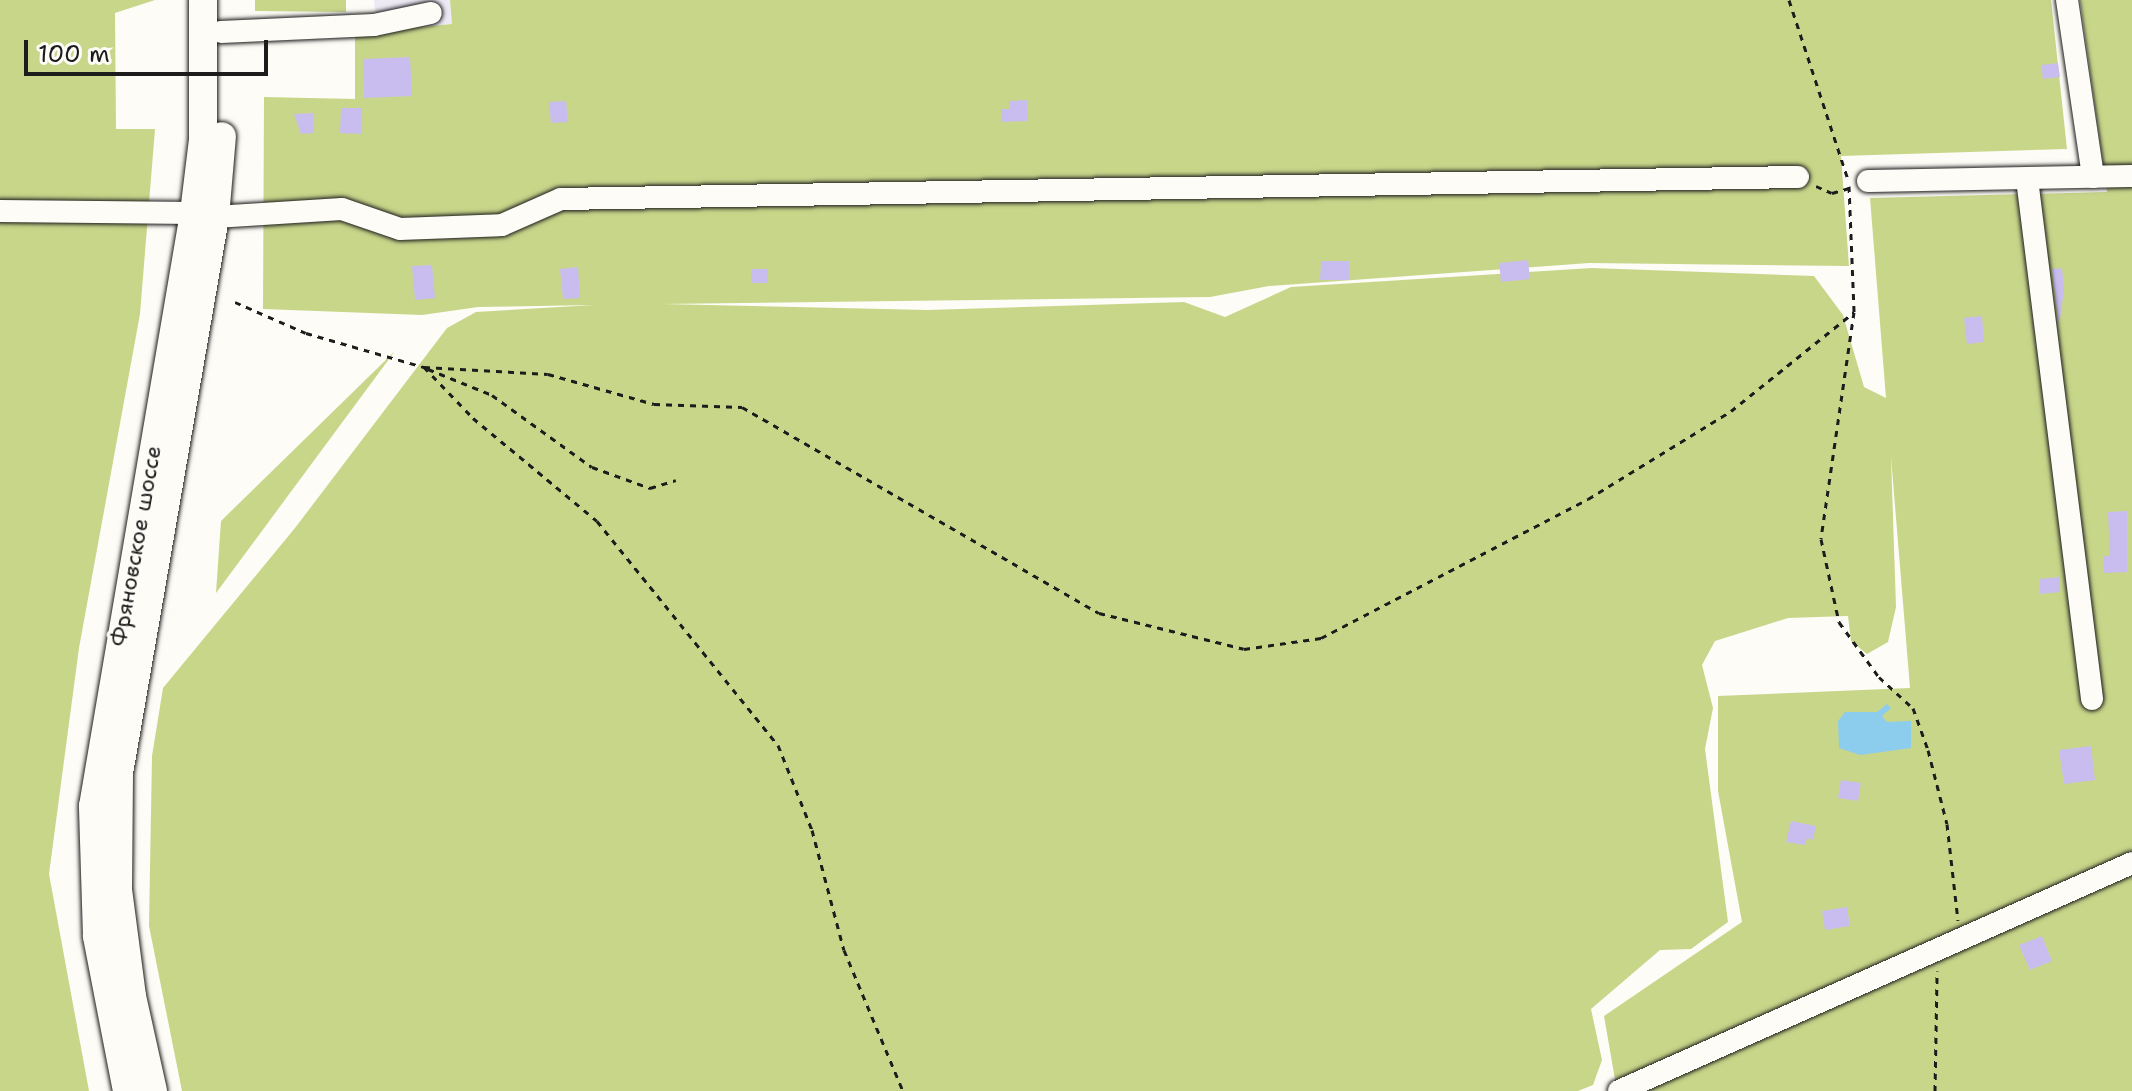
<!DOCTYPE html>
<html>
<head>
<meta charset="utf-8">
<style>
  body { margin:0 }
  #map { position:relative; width:2132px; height:1091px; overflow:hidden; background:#fdfcf7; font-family:"Shantell Sans",sans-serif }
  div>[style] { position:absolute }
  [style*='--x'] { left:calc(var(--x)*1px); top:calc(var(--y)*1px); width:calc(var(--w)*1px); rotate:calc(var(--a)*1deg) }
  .built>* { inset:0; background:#ede9f5 }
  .green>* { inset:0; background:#c8d68a }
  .water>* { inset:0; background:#8ccced }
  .building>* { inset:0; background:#c9bdef }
  .path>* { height:3px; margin-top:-1.5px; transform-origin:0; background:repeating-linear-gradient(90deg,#1c1c1c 0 6px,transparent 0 12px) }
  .roads { filter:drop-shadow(0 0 2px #1c1c1c) drop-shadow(0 0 2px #1c1c1c) }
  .minor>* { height:22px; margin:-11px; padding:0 11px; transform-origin:11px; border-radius:11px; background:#fdfcf7 }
  .major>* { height:28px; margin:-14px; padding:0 14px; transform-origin:14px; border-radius:14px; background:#fdfcf7 }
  span { translate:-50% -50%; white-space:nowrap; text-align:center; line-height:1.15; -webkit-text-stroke:7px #fdfcf7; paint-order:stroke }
  .street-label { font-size:22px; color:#1c1c1c }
  .scale { position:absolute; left:24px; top:40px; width:244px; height:36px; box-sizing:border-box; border:4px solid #1c1c1c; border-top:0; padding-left:10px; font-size:24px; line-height:28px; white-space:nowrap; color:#1c1c1c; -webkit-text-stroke:6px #fdfcf7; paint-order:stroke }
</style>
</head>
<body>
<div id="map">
  <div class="built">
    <div style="clip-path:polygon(374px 0,450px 0,452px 24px,378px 31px)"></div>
  </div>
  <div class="green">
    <div style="clip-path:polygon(0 0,155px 0,115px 13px,116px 129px,155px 129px,140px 314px,79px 648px,49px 874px,89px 1091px,0 1091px)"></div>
    <div style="clip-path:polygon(255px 0,346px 0,346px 12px,255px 11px)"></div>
    <div style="clip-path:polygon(450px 0,2051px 0,2067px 149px,1841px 156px,1849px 266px,1589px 263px,1269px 286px,1210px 297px,662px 304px,927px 310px,1184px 302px,1225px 317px,1291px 287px,1592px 268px,1814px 276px,1843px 315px,1864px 387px,1886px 398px,1870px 198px,2107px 192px,2080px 0,2132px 0,2132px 1091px,1617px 1091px,1604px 1016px,1742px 922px,1718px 791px,1718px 696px,1910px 688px,1891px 457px,1896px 607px,1888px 642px,1867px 654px,1851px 641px,1848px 616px,1788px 618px,1715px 641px,1702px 665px,1713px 708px,1705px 749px,1728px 922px,1691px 949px,1660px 950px,1591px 1009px,1602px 1060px,1593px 1085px,1578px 1091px,182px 1091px,149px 926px,152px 756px,163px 688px,295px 528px,447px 328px,476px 312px,594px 305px,478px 307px,422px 315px,263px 309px,264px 97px,355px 99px,355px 33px,452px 24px)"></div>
    <div style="clip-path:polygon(395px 351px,216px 593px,221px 521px)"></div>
  </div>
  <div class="water">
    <div style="clip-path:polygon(1887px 704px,1891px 708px,1882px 716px,1887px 722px,1911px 721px,1911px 748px,1860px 755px,1839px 748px,1838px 721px,1845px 712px,1877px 712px)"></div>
  </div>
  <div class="building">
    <div style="clip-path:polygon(410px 57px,412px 96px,364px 98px,363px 59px)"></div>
    <div style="clip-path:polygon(2058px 63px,2060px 77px,2043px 79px,2041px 65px)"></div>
    <div style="clip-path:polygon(1027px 100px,1028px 121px,1001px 122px,1001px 109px,1010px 109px,1009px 101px)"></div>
    <div style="clip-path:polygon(566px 101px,568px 122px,551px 123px,549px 102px)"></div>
    <div style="clip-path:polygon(341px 108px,362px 108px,361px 134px,340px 133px)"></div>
    <div style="clip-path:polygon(313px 113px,314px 133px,301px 134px,294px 114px)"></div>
    <div style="clip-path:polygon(1528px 260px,1530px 279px,1501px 282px,1499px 263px)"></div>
    <div style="clip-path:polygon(1321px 261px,1349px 261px,1349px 280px,1320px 280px)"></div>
    <div style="clip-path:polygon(432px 265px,435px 298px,415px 300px,412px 266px)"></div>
    <div style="clip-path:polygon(578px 267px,580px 298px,563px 299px,560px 269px)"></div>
    <div style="clip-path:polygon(2062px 268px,2064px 290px,2059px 326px,2052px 269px)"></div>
    <div style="clip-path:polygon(751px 269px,768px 269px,768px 283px,751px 283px)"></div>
    <div style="clip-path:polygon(1982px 316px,1984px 342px,1967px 344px,1964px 318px)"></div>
    <div style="clip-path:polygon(2127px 511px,2127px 572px,2104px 573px,2103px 556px,2110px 556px,2108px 512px)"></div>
    <div style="clip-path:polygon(2059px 577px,2060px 592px,2040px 594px,2039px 579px)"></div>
    <div style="clip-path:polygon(2091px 746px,2095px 780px,2064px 784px,2059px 750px)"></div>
    <div style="clip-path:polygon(1841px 780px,1861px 783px,1858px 801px,1838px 798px)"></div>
    <div style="clip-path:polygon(1791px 821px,1816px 826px,1813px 840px,1807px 838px,1805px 845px,1786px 842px)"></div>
    <div style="clip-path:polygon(1847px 907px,1850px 926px,1825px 930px,1822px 911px)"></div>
    <div style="clip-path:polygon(2042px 936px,2052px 961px,2030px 970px,2019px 945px)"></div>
  </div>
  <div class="path">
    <div style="--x:1789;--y:0;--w:188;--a:71.8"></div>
    <div style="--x:1816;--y:186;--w:17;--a:24"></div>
    <div style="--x:1832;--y:193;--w:19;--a:-16"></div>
    <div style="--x:1849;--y:186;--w:126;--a:87.7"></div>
    <div style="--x:1854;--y:312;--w:229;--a:98.3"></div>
    <div style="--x:1821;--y:539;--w:85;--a:77.8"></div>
    <div style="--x:1839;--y:622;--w:68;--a:54"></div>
    <div style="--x:1879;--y:677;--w:46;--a:42.4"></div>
    <div style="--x:1913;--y:708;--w:45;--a:70.3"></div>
    <div style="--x:1928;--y:750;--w:76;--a:75.6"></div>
    <div style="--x:1947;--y:824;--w:97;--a:83.5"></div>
    <div style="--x:235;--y:302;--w:77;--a:23.6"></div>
    <div style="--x:306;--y:333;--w:123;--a:16.1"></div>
    <div style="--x:424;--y:367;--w:124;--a:3.2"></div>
    <div style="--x:548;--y:374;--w:110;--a:15.8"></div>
    <div style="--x:654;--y:404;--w:88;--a:2"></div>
    <div style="--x:742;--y:407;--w:412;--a:30"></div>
    <div style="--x:1099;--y:613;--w:149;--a:13.9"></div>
    <div style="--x:1244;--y:649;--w:78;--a:-8.1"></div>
    <div style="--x:1321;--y:638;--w:301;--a:-27.5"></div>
    <div style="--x:1588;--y:499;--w:168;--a:-31.6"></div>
    <div style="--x:1731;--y:411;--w:158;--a:-38.8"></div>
    <div style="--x:424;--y:367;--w:71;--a:46.1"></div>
    <div style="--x:473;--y:418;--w:161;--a:39.7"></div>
    <div style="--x:597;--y:521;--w:288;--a:51.1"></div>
    <div style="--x:778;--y:745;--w:92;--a:68.2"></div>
    <div style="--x:812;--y:830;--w:124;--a:75.1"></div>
    <div style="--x:844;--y:950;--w:153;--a:67.3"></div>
    <div style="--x:428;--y:369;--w:69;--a:22.1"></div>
    <div style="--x:492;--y:395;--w:123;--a:35.8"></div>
    <div style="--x:592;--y:467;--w:62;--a:19.9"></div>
    <div style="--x:650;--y:488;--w:27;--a:-17"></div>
    <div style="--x:1935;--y:1091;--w:120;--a:-89"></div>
  </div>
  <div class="roads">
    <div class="minor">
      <div style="--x:2067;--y:0;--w:179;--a:81.6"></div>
      <div style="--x:221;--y:32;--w:153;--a:-2.6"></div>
      <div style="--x:374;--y:25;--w:58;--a:-11.9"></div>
      <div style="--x:2027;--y:179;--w:524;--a:82.87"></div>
      <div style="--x:1868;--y:181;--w:264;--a:-1.1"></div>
      <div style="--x:0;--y:211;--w:194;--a:0.6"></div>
      <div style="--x:215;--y:217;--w:127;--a:-3.6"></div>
      <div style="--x:342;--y:209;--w:61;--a:19"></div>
      <div style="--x:400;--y:229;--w:102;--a:-2.2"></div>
      <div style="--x:502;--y:225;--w:64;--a:-23.8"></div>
      <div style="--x:561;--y:199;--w:1237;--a:-1.02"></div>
      <div style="--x:1619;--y:1091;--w:561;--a:-23.96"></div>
    </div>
    <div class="major">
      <div style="--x:127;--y:1091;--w:158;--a:-101"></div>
      <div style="--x:97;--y:936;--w:130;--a:-91.8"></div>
      <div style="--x:93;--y:806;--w:602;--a:-80.33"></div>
      <div style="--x:194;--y:213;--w:74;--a:-83"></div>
      <div style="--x:203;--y:140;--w:140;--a:-90"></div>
      <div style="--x:153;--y:1091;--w:97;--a:-102.5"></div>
      <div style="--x:132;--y:996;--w:108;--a:-97.5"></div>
      <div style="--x:118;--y:889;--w:116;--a:-89.5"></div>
      <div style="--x:119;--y:773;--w:564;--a:-80.2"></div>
      <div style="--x:215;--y:217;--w:81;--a:-85.1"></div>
    </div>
  </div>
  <div class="street-label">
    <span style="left:136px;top:546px;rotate:-80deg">Фряновское шоссе</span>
  </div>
  <div class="scale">100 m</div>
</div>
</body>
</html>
